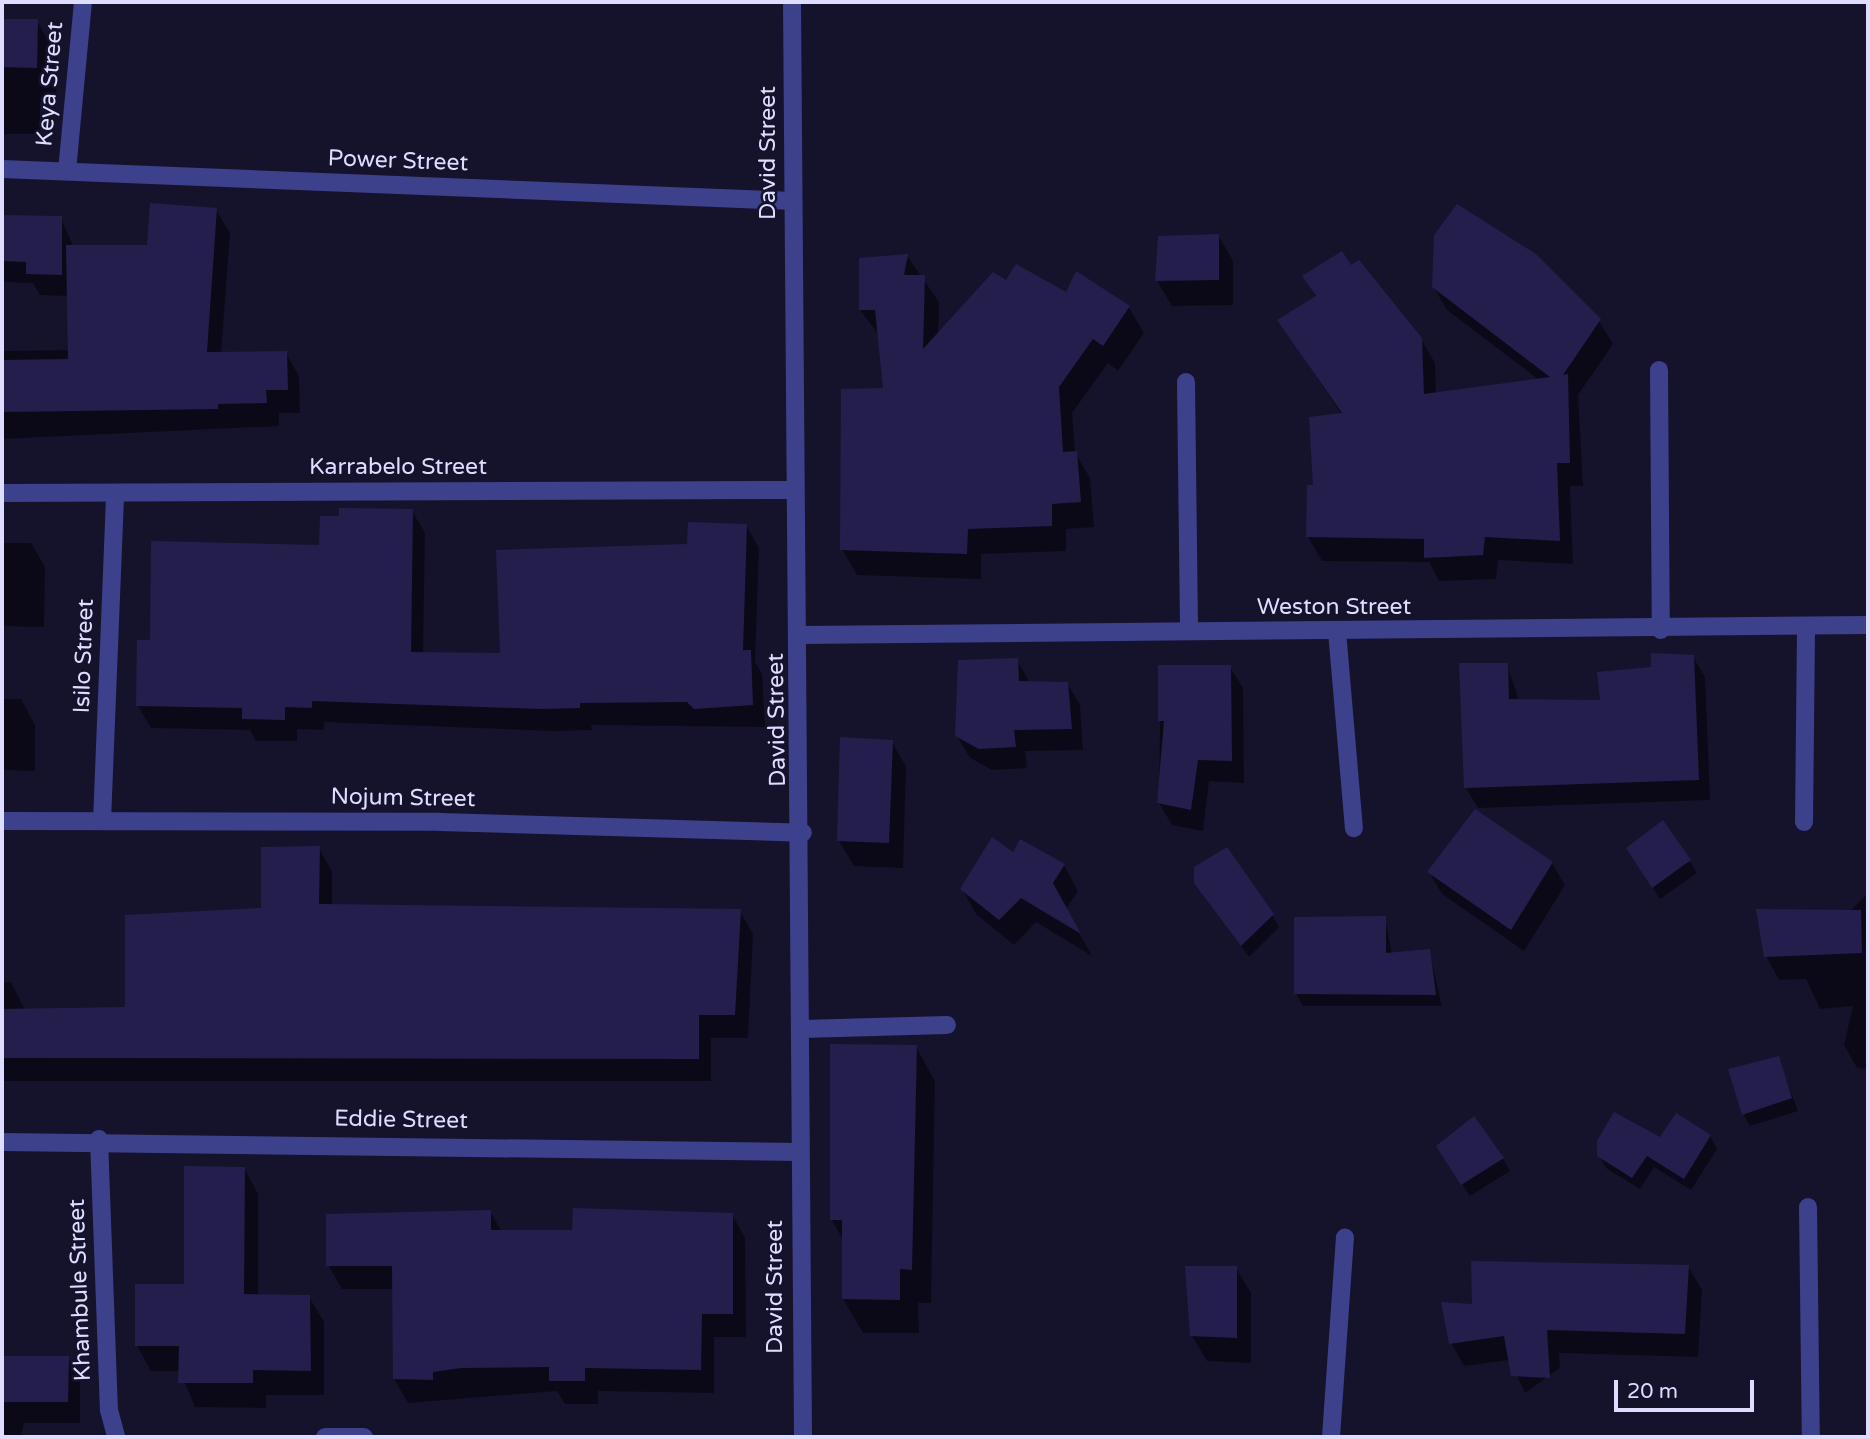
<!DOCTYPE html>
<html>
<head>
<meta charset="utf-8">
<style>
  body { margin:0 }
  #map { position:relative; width:1870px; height:1439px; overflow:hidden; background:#15122c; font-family:"Varela Round",sans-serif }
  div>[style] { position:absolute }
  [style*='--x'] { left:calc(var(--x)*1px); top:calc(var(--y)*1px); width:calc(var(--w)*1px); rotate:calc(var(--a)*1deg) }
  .shadow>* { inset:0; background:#0007 }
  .building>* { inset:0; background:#241e4d }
  .minor>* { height:18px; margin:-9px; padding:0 9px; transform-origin:9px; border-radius:9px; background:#3d408b }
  span { translate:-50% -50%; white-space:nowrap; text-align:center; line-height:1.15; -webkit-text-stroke:5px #15122c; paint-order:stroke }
  .street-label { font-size:23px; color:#dfddff }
  .frame { position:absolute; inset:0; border:4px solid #dfddff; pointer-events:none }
  .scale { position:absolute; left:1614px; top:1380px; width:140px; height:32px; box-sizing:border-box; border:4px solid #dfddff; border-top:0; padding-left:9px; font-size:21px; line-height:24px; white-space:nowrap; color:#dfddff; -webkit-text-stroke:5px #15122c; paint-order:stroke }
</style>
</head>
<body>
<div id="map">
  <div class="shadow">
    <div style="clip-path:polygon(2px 20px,37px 21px,57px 56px,56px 103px,40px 102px,40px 134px,2px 134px)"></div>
    <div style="clip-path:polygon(216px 210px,230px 233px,221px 354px,286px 353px,299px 376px,300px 413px,279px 413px,279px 426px,2px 439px,2px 351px,69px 350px,68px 296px,40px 295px,33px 283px,2px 282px,2px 218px,61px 218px,73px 246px,149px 246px)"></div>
    <div style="clip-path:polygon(1218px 235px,1233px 261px,1233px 305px,1172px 306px,1157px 281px)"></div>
    <div style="clip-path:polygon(907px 256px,939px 302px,938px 335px,1006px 283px,1067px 295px,1077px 273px,1129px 308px,1144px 333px,1118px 371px,1108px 363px,1072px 413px,1075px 452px,1090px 478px,1094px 527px,1066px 529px,1066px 551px,981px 554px,981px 579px,857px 575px,842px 549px,885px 390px,879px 335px,860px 310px)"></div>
    <div style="clip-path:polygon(1350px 267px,1421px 339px,1435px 363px,1436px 394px,1539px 380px,1447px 310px,1433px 286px,1599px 321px,1613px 344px,1578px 395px,1583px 486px,1570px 486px,1573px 564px,1498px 560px,1496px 579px,1439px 581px,1429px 562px,1322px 561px,1308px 537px,1315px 486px,1342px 415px,1279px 321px,1316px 298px,1304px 277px)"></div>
    <div style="clip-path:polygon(412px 511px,425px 533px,423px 653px,502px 654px,688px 546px,746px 525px,759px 548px,755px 662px,762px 674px,765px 727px,591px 725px,592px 730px,554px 731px,324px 722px,324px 730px,297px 729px,297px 741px,256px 741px,250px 730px,151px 728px,138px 706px,152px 642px,321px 547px)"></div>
    <div style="clip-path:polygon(2px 543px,31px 543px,45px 567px,44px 627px,2px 626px)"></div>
    <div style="clip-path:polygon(1693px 657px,1705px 677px,1710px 800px,1478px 808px,1466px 788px,1507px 665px,1519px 700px,1602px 702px,1653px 668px)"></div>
    <div style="clip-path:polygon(1017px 660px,1030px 683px,1067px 683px,1080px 705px,1083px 750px,1025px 751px,1027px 768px,992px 770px,970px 758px,957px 736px)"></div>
    <div style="clip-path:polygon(1230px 667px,1243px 688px,1244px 783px,1209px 781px,1203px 831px,1172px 825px,1159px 803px,1160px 720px)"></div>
    <div style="clip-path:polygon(2px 699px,21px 699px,35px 725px,35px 771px,2px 770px)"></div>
    <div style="clip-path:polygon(892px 742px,906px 767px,903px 868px,854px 866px,839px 841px)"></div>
    <div style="clip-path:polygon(319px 848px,332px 872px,332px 906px,740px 911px,753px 934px,748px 1038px,711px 1038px,711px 1081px,2px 1081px,2px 982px,11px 982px,25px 1010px,127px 1009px,263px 910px)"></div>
    <div style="clip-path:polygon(1013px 855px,1064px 865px,1078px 891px,1066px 909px,1092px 956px,1036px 922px,1014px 945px,976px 914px,962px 889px)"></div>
    <div style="clip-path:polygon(1635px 861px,1690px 861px,1697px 873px,1660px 899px)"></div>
    <div style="clip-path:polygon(1552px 863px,1565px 885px,1524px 951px,1442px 894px,1429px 872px)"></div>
    <div style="clip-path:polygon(1195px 883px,1272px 915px,1279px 927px,1249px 957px)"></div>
    <div style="clip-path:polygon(1868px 893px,1868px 1069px,1857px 1068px,1844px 1045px,1853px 1006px,1820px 1009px,1806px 979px,1779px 980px,1766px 956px,1849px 912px)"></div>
    <div style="clip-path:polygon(1385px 917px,1392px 955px,1429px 950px,1442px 1006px,1303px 1006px,1296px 993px)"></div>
    <div style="clip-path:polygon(916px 1047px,935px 1081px,931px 1303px,918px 1303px,919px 1333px,863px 1333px,843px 1299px,843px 1240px,832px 1220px)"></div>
    <div style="clip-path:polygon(1778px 1058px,1798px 1111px,1750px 1126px,1743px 1114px)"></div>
    <div style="clip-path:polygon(1710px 1136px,1717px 1149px,1691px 1190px,1654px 1167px,1640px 1189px,1606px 1168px,1599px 1155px,1660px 1139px)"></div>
    <div style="clip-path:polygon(1445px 1158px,1503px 1159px,1510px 1171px,1470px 1196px)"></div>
    <div style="clip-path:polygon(244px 1168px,258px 1194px,258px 1296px,309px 1297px,324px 1322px,324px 1395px,266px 1395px,266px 1408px,195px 1407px,180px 1371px,151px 1371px,137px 1346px,186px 1286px)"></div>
    <div style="clip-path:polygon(490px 1211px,502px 1232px,574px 1232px,732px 1214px,745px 1238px,746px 1337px,714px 1337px,714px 1393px,598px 1391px,598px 1404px,565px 1404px,557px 1391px,408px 1403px,394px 1379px,394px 1289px,342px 1289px,328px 1265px)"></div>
    <div style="clip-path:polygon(1688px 1266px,1702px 1290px,1698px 1357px,1559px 1353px,1560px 1368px,1525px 1393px,1510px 1360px,1464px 1366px,1451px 1343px)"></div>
    <div style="clip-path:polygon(1236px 1268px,1251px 1293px,1251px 1363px,1207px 1361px,1192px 1336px)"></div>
    <div style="clip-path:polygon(2px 1358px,68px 1358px,80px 1380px,80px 1423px,24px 1423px,21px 1437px,2px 1437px)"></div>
  </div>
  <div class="building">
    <div style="clip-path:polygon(2px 19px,38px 19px,37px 68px,2px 67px)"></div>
    <div style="clip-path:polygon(150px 203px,217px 208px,207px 352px,287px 351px,288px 390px,266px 390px,267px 403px,218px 404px,218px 409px,2px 412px,2px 360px,68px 359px,66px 245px,147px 245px)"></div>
    <div style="clip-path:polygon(1457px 204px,1536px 254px,1601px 319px,1563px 375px,1568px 374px,1570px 463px,1557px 463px,1560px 541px,1485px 537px,1483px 555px,1424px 558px,1424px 539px,1306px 537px,1307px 485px,1313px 485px,1309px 417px,1342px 413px,1277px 320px,1316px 296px,1302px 276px,1342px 251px,1351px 265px,1359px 260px,1422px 338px,1424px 394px,1550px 377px,1432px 287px,1434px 235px)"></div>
    <div style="clip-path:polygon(2px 215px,62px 216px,62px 275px,26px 274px,26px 262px,2px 261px)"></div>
    <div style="clip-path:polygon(1219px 234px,1219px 280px,1155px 281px,1158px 236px)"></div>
    <div style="clip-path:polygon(908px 254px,904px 275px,925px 275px,923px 349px,993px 272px,1006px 280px,1016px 264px,1066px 292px,1076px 271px,1130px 306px,1103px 346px,1093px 339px,1059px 387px,1063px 452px,1077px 451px,1081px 502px,1052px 504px,1052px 526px,968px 529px,967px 554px,840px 550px,841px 389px,883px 388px,875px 310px,859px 310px,859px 258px)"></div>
    <div style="clip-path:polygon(339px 508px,413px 509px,411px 652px,500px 653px,496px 550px,687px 544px,688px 522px,747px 524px,743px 650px,751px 650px,753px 705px,694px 709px,687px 702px,580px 703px,580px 708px,541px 709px,312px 701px,312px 708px,285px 707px,285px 720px,242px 719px,242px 708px,136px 706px,137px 640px,150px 640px,151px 541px,319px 545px,320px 516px,339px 516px)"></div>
    <div style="clip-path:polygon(1651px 653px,1694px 655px,1699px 780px,1464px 788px,1459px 663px,1508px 663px,1509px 699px,1600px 700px,1597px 672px,1651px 667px)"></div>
    <div style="clip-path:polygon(1018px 658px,1019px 681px,1068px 682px,1072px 729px,1014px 730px,1016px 747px,979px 749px,955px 736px,958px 660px)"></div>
    <div style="clip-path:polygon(1158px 665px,1231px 665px,1232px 761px,1198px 760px,1191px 810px,1157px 803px,1164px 721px,1158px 721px)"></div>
    <div style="clip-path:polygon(840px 737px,893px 740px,889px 843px,837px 841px)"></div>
    <div style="clip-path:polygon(1475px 809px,1553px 862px,1511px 930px,1427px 872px)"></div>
    <div style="clip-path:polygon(1663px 820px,1691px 860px,1652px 888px,1626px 848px)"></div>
    <div style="clip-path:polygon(992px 837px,1013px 852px,1020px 839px,1065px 864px,1053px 883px,1081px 934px,1021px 898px,999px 920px,960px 889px)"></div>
    <div style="clip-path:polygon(320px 846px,319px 904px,741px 909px,735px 1015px,699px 1015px,699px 1059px,2px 1058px,2px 1009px,125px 1007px,125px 915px,261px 908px,261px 847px)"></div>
    <div style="clip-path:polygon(1227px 847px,1274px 914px,1241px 946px,1194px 883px,1194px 867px)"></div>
    <div style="clip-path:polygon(1756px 909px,1861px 910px,1862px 953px,1764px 957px)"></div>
    <div style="clip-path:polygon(1386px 916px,1386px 953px,1430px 949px,1436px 995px,1294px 994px,1294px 917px)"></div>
    <div style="clip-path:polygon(830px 1044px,917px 1045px,912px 1270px,900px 1269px,900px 1300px,842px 1299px,842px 1220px,830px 1220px)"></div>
    <div style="clip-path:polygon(1779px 1056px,1792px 1098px,1742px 1115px,1728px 1069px)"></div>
    <div style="clip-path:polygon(1614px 1112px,1660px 1137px,1676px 1113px,1711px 1135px,1684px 1179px,1647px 1156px,1632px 1178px,1597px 1156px,1597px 1141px)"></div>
    <div style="clip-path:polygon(1474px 1116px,1504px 1158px,1461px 1185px,1436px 1146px)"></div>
    <div style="clip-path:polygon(184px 1166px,245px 1167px,244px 1294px,310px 1295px,311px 1371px,253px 1370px,253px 1383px,178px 1383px,179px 1346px,135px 1346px,135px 1284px,184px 1284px)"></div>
    <div style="clip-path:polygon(573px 1208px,733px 1213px,733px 1314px,702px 1314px,701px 1370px,585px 1368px,585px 1381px,549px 1381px,549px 1367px,461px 1368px,433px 1372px,433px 1380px,393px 1379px,392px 1266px,326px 1266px,326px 1214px,491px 1210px,491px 1230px,572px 1230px)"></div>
    <div style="clip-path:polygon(1471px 1261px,1689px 1265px,1685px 1334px,1547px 1330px,1550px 1378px,1511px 1376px,1504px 1336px,1449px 1344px,1441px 1302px,1472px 1304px)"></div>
    <div style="clip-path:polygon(1185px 1266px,1237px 1266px,1237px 1338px,1190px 1336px)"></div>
    <div style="clip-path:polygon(2px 1356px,69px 1356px,68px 1402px,2px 1402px)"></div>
  </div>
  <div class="minor">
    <div style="--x:792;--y:2;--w:1435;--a:89.56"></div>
    <div style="--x:2;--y:169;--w:792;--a:2.32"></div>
    <div style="--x:67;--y:171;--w:170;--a:-84.6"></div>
    <div style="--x:1659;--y:370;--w:260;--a:89.6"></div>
    <div style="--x:1186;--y:382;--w:249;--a:89.3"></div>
    <div style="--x:2;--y:493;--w:793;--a:-0.22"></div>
    <div style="--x:1337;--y:631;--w:198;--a:85.1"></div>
    <div style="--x:800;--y:635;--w:1068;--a:-0.54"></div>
    <div style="--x:2;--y:821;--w:438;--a:0.1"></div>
    <div style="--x:440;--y:822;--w:363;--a:1.7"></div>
    <div style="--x:102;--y:821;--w:328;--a:-87.7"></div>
    <div style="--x:1804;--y:822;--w:194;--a:-89.4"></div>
    <div style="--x:802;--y:1029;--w:145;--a:-1.6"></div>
    <div style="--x:99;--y:1139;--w:271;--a:87.9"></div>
    <div style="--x:109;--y:1410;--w:28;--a:75"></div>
    <div style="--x:2;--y:1142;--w:798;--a:0.72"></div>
    <div style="--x:1808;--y:1207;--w:230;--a:89.3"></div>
    <div style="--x:325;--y:1437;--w:39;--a:0"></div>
    <div style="--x:1331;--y:1437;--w:200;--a:-86"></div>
  </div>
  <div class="street-label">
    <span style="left:50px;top:84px;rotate:-85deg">Keya Street</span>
    <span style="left:768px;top:153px;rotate:-90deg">David Street</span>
    <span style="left:398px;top:161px;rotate:2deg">Power Street</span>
    <span style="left:398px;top:467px">Karrabelo Street</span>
    <span style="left:1334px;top:607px">Weston Street</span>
    <span style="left:84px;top:656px;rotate:-88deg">Isilo Street</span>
    <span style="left:777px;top:720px;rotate:-91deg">David Street</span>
    <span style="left:403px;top:798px;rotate:1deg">Nojum Street</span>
    <span style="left:401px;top:1120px;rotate:1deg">Eddie Street</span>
    <span style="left:775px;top:1287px;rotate:-90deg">David Street</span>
    <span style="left:80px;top:1290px;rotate:-92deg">Khambule Street</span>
  </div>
  <div class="frame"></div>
  <div class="scale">20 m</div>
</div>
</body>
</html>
